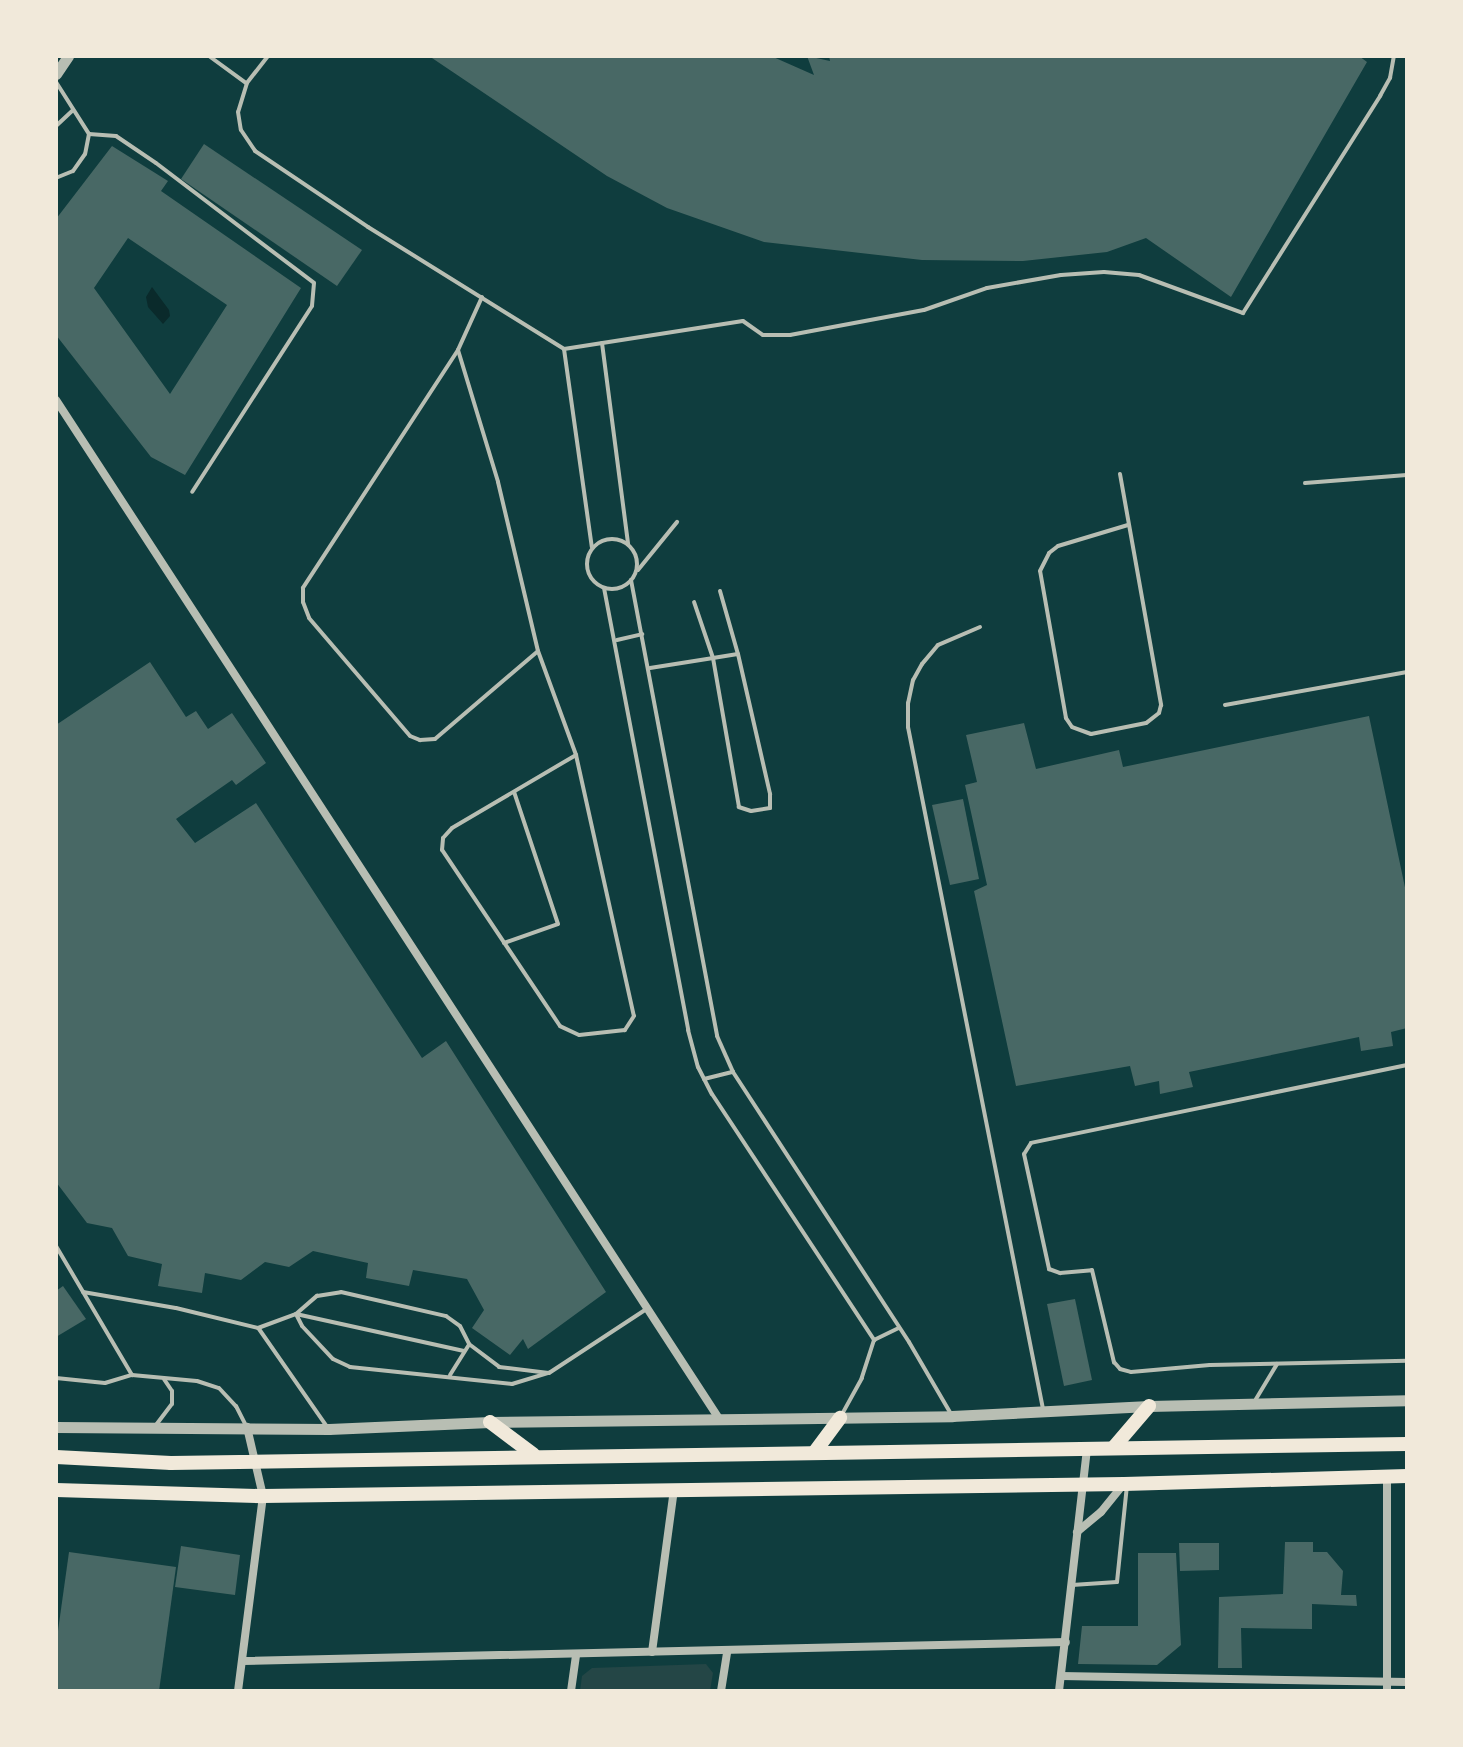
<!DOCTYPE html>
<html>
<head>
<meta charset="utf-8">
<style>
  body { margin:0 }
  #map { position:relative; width:1463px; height:1747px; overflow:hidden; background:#0f3d3e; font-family:Poppins,sans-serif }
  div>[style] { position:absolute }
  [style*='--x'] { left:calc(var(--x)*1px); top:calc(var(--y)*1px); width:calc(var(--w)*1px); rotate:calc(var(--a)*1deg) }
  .green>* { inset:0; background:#244646 }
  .water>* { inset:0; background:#0a2a2b }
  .building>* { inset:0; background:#486865 }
  .service>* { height:4px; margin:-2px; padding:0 2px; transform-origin:2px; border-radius:2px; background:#b8beb3 }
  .service>.ring { margin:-2px; padding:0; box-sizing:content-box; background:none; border:4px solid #b8beb3; border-radius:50% }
  .minor>* { height:8px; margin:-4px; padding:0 4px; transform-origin:4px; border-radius:4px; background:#b8beb3 }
  .tertiary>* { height:11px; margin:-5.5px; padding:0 5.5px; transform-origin:5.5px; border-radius:5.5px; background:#b8beb3 }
  .primary>* { height:14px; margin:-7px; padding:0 7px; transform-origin:7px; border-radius:7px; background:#f1e9da }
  span { translate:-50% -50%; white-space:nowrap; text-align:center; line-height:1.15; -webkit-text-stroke:8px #f1e9da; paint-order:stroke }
  .frame { position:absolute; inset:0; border:58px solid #f1e9da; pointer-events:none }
</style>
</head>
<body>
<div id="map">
  <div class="green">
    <div style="clip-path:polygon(706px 1664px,713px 1673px,710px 1691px,580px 1691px,582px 1676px,592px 1668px)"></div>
  </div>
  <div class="water">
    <div style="clip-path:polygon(152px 287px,169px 310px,170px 316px,163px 324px,148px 307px,146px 297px)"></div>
  </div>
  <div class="building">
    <div style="clip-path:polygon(429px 56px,771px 56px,814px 75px,807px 56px,830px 61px,829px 56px,1359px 56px,1367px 62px,1231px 297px,1146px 238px,1107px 252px,1023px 261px,922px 260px,764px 242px,667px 208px,607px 176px)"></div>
    <div style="clip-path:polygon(204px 144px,362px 250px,337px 286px,181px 179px)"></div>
    <div style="clip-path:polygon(evenodd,112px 146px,168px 181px,161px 191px,301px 288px,185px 475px,151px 457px,56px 335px,56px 219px,112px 146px,128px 238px,227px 305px,170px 394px,94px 288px,128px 238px)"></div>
    <div style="clip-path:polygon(150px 662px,186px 717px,196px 711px,208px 729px,232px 713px,266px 763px,236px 785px,232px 780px,176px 819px,195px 843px,256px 803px,422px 1058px,446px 1041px,606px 1292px,528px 1349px,523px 1339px,510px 1355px,472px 1328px,484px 1310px,467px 1279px,413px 1270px,409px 1286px,366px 1278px,368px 1263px,313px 1251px,289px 1267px,265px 1262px,241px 1280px,205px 1273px,202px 1293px,158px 1286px,162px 1264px,128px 1256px,112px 1228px,87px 1223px,56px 1182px,56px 725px)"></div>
    <div style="clip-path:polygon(1369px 716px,1407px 897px,1407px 1028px,1391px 1032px,1393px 1046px,1361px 1051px,1359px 1037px,1189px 1072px,1193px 1087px,1160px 1094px,1159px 1081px,1135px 1086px,1130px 1066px,1016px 1086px,974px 891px,987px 885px,965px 785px,977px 782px,966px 735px,1024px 723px,1036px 769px,1119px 750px,1123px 767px)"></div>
    <div style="clip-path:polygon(963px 799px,979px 879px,950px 885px,932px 805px)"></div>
    <div style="clip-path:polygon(63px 1286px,86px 1319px,56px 1337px,56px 1291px)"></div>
    <div style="clip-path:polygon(1075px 1299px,1092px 1380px,1064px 1386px,1047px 1304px)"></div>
    <div style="clip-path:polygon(1285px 1542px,1313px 1542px,1313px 1552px,1327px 1552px,1343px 1571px,1341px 1595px,1356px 1595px,1357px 1606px,1312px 1604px,1312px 1629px,1241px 1628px,1242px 1668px,1218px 1668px,1219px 1597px,1283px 1594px)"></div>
    <div style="clip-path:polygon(1179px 1543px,1219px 1543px,1219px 1570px,1180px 1571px)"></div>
    <div style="clip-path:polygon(181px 1546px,240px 1555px,235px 1595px,175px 1587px)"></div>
    <div style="clip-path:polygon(69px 1552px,176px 1567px,159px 1691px,56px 1691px,56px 1645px)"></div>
    <div style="clip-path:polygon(1138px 1553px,1176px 1553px,1181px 1645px,1157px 1665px,1078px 1664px,1082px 1626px,1138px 1626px)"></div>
  </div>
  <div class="service">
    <div style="--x:209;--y:56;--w:46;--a:36.1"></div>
    <div style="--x:268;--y:56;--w:34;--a:128"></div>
    <div style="--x:247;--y:83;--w:30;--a:107"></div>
    <div style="--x:238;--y:112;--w:18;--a:81"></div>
    <div style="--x:241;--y:130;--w:25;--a:56"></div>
    <div style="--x:255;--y:151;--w:136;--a:33.9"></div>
    <div style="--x:368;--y:227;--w:231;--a:31.9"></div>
    <div style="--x:564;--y:349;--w:181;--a:-8.9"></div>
    <div style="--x:743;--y:321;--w:24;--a:35"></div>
    <div style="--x:763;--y:335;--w:27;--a:0"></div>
    <div style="--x:790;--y:335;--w:136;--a:-10.6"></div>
    <div style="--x:924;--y:310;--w:67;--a:-19.2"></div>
    <div style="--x:987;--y:288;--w:75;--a:-10"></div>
    <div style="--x:1061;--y:275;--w:43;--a:-4"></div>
    <div style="--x:1104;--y:272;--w:35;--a:5"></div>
    <div style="--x:1139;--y:275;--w:111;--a:20.1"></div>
    <div style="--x:1243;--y:313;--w:257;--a:-57.7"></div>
    <div style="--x:1380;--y:96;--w:21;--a:-61"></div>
    <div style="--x:1390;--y:78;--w:22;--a:-80"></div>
    <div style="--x:56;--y:82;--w:62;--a:57.6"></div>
    <div style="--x:89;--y:134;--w:20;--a:101"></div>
    <div style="--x:85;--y:154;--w:21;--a:125"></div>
    <div style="--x:73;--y:171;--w:18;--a:158"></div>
    <div style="--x:56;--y:126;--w:23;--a:-43"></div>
    <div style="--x:89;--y:134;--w:27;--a:4"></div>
    <div style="--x:116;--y:136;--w:48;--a:34"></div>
    <div style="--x:156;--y:163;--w:198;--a:37.2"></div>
    <div style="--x:314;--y:283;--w:23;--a:95"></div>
    <div style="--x:312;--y:306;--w:221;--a:122.8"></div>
    <div style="--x:482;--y:297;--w:58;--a:114.4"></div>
    <div style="--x:458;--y:350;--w:284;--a:123.1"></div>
    <div style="--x:303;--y:588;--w:14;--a:90"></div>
    <div style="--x:303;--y:602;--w:17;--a:69"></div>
    <div style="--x:309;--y:618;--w:155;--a:49.4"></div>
    <div style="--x:410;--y:736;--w:11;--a:22"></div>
    <div style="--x:420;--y:740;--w:15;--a:-4"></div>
    <div style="--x:435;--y:739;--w:134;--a:-40.5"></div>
    <div style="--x:602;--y:343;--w:203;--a:82.6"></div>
    <div style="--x:564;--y:349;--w:200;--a:82"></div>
    <div style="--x:458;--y:350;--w:138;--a:73.1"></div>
    <div style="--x:498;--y:482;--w:174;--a:76.7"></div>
    <div style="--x:538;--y:651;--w:111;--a:69.9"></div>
    <div style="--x:576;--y:755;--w:267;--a:77.5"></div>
    <div style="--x:634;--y:1016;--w:17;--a:123"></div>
    <div style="--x:625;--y:1030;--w:46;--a:173.8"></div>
    <div style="--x:579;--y:1035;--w:21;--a:-155"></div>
    <div style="--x:560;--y:1026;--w:212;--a:-123.8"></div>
    <div style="--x:442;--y:850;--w:12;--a:-85"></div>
    <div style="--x:443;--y:838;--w:13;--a:-48"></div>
    <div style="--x:452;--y:828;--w:144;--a:-30.5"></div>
    <div style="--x:1120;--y:474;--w:235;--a:79.9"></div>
    <div style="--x:1161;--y:705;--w:8;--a:104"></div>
    <div style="--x:1159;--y:713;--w:16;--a:142"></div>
    <div style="--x:1146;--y:723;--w:56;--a:168.7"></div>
    <div style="--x:1091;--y:734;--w:20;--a:-160"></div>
    <div style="--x:1072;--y:727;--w:11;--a:-124"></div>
    <div style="--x:1066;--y:718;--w:149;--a:-100"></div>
    <div style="--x:1040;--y:571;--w:20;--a:-63"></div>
    <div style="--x:1049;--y:553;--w:11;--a:-38"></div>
    <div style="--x:1058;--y:546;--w:73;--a:-16.7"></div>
    <div style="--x:1305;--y:483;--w:102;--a:-4.5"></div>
    <div class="ring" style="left:587px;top:539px;width:46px;height:46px"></div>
    <div style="--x:638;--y:570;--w:62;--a:-50.9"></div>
    <div style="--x:631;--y:580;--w:464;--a:79.3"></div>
    <div style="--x:717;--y:1036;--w:39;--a:66"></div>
    <div style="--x:733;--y:1072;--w:322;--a:56.9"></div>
    <div style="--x:909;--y:1342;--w:83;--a:59.7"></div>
    <div style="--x:604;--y:588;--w:450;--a:79.2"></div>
    <div style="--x:688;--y:1030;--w:38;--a:75"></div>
    <div style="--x:698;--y:1067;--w:30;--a:63"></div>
    <div style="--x:712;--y:1094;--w:295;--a:56.6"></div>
    <div style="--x:874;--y:1340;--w:40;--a:108"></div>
    <div style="--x:862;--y:1378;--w:43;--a:118.9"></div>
    <div style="--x:720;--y:591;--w:66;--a:74.1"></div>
    <div style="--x:980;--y:627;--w:46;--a:156.8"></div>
    <div style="--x:938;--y:645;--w:25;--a:130"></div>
    <div style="--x:922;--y:664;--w:18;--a:119"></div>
    <div style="--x:913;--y:680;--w:24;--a:102"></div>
    <div style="--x:908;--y:703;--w:24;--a:90"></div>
    <div style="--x:908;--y:727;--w:695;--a:78.8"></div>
    <div style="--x:617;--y:640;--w:26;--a:-13"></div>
    <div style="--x:650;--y:668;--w:64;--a:-9"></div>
    <div style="--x:713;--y:658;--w:25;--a:-9"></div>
    <div style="--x:738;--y:654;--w:144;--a:77.1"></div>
    <div style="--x:770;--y:794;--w:14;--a:90"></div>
    <div style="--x:770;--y:808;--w:19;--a:171"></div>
    <div style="--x:751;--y:811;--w:13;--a:-162"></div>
    <div style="--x:739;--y:807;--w:151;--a:-99.9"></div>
    <div style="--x:713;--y:658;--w:59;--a:-108.7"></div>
    <div style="--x:1225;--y:705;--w:185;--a:-10.3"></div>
    <div style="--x:504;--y:943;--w:57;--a:-19.4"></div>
    <div style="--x:558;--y:924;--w:139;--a:-108.4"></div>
    <div style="--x:1407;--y:1065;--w:384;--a:168.3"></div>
    <div style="--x:1031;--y:1143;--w:13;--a:122"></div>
    <div style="--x:1024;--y:1154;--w:118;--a:77.7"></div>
    <div style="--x:1049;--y:1269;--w:12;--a:20"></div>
    <div style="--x:1060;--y:1273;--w:32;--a:-5"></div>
    <div style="--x:1092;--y:1270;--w:95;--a:76.6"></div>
    <div style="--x:1114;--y:1362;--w:9;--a:49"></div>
    <div style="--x:1120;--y:1369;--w:11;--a:15"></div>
    <div style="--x:1131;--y:1372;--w:79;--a:-5.1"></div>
    <div style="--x:1210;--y:1365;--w:197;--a:-1.2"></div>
    <div style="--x:704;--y:1079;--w:30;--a:-14"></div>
    <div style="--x:56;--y:1246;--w:150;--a:59.5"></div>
    <div style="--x:83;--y:1292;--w:94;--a:9.8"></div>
    <div style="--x:176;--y:1308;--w:84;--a:13.7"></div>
    <div style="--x:258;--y:1328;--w:40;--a:-20.2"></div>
    <div style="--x:296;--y:1314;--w:28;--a:-41"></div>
    <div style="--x:317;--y:1296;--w:24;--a:-9"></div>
    <div style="--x:341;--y:1292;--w:108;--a:12.9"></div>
    <div style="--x:446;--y:1316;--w:17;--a:36"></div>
    <div style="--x:460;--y:1326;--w:20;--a:63"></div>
    <div style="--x:469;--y:1344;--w:38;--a:37"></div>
    <div style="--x:499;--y:1367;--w:50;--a:6.8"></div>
    <div style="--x:296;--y:1314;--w:13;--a:63"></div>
    <div style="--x:302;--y:1326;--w:45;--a:46.8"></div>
    <div style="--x:333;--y:1359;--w:19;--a:25"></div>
    <div style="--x:350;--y:1367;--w:163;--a:6"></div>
    <div style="--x:512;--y:1384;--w:39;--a:-17"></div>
    <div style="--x:549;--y:1373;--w:118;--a:-33.3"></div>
    <div style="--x:296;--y:1314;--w:172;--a:12.4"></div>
    <div style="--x:259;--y:1329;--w:119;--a:55.2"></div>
    <div style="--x:874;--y:1340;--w:28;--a:-26"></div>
    <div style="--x:450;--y:1375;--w:36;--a:-58"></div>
    <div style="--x:56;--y:1378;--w:49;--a:5.8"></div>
    <div style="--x:105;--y:1383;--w:28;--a:-17"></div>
    <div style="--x:132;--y:1375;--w:65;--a:5.3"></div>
    <div style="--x:197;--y:1381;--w:23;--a:18"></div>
    <div style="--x:219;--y:1388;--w:25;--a:47"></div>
    <div style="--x:236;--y:1406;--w:22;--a:63"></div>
    <div style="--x:1256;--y:1399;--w:41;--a:-59"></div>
    <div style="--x:156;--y:1425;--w:26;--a:-53"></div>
    <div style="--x:172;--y:1404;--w:13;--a:-90"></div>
    <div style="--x:172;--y:1391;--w:14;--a:-124"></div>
    <div style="--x:1072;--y:1585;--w:45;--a:-3.8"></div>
    <div style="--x:1117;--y:1582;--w:97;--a:-84.1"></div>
  </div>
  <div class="minor">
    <div style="--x:56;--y:400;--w:1217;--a:56.94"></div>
    <div style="--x:1077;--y:1532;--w:31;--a:-40"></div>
    <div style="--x:1101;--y:1512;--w:36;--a:-51"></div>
    <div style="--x:652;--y:1652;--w:163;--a:-82.3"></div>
    <div style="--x:243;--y:1661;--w:823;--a:-1.32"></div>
    <div style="--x:1061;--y:1676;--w:346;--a:1"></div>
    <div style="--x:238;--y:1691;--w:197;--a:-82.7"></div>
    <div style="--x:263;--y:1496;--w:71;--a:-103.1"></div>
    <div style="--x:571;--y:1691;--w:36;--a:-82"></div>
    <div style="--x:721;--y:1691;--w:39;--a:-81"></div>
    <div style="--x:1059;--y:1691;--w:244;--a:-83.4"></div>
    <div style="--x:1387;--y:1691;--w:214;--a:-90"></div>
  </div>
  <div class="tertiary">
    <div style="--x:56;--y:74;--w:22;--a:-56"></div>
    <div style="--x:56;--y:1427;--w:273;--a:0.4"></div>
    <div style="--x:329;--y:1429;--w:161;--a:-2.5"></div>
    <div style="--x:490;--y:1422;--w:462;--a:-0.7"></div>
    <div style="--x:952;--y:1416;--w:197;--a:-2.9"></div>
    <div style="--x:1149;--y:1406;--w:258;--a:-1.3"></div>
  </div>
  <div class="primary">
    <div style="--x:490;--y:1422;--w:54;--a:36.7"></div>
    <div style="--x:1114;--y:1447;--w:54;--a:-49.5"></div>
    <div style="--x:814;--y:1453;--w:44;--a:-53.4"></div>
    <div style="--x:56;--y:1457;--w:115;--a:3"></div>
    <div style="--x:171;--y:1463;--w:1236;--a:-0.88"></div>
    <div style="--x:56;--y:1490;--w:207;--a:1.7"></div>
    <div style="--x:263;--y:1496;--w:861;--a:-0.8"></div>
    <div style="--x:1124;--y:1484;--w:283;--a:-1.6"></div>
  </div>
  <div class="frame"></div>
</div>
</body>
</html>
